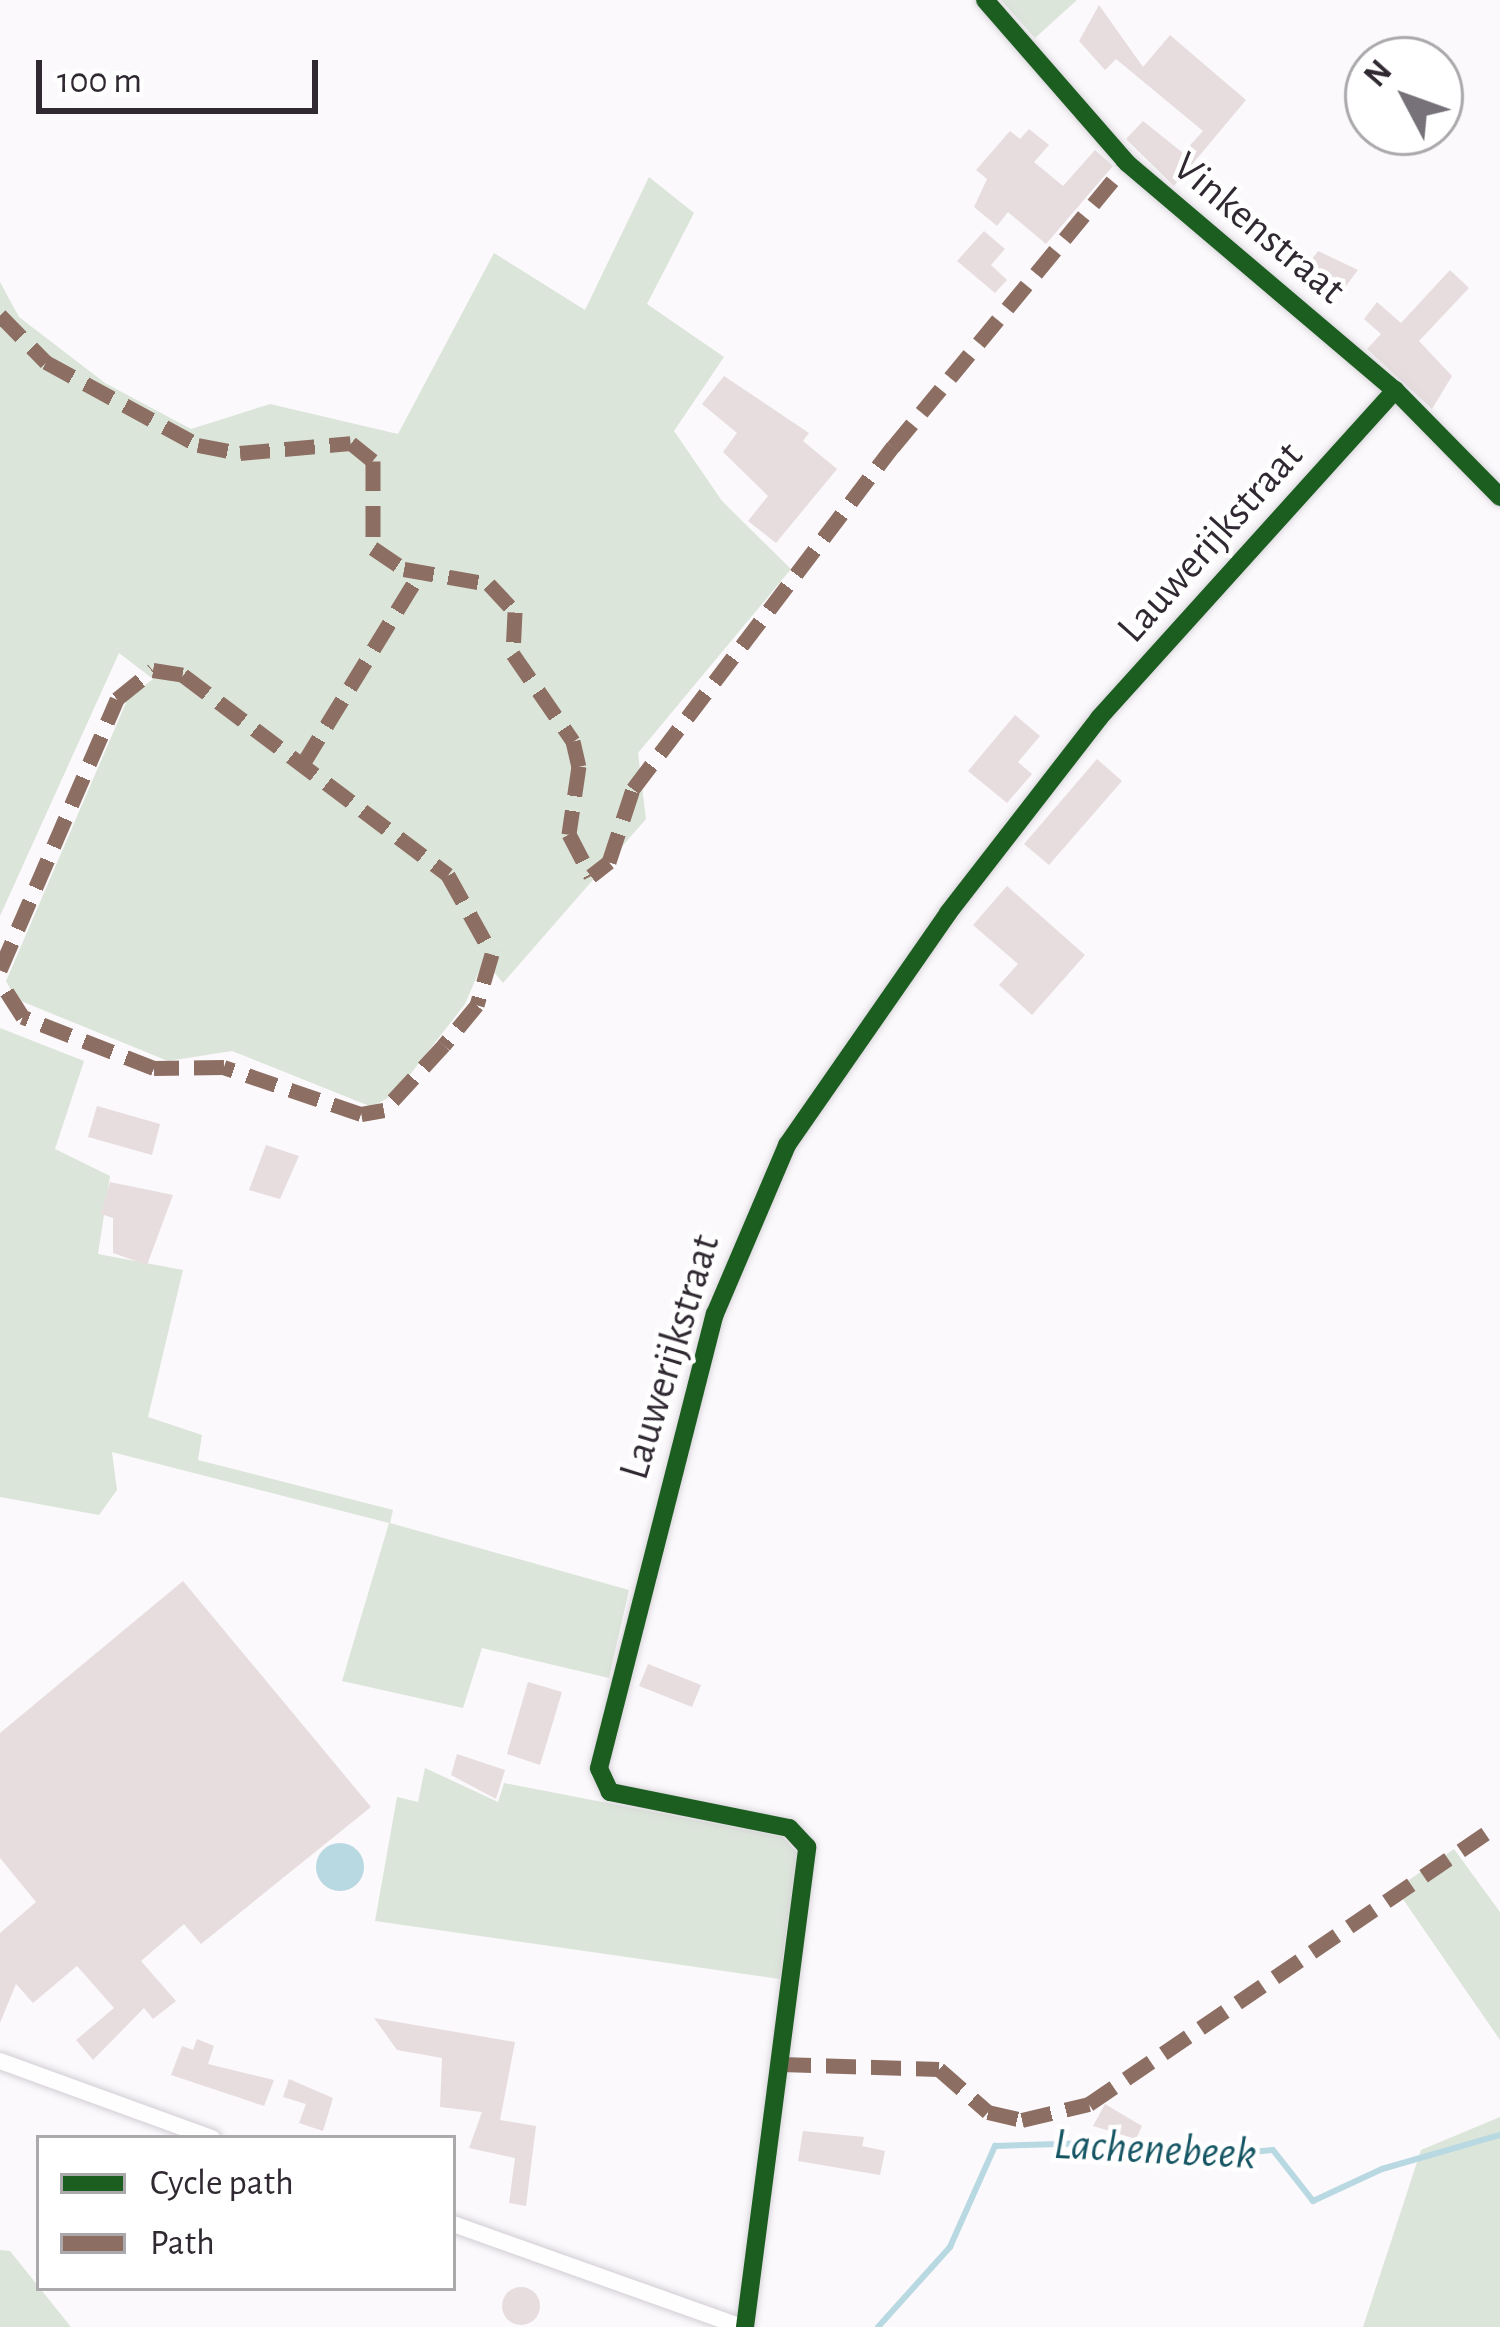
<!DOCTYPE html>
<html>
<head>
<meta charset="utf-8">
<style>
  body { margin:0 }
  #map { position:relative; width:1500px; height:2327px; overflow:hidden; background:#fbf9fc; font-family:"Alegreya Sans",sans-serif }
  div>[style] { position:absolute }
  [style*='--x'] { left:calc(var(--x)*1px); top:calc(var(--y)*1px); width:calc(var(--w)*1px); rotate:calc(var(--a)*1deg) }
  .green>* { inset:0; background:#dce5da }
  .water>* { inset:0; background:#b8d8e2 }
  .round { border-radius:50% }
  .stream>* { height:6px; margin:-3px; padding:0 3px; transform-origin:3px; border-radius:3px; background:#b8d8e2 }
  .building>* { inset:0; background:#e7ddde }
  .roads { filter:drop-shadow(0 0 3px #d2ced4) drop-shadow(0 0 3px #d2ced4) }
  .street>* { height:16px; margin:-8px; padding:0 8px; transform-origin:8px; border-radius:8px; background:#fefeff }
  .quiet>* { height:15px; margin-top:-7.5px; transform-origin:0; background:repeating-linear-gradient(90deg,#8d6e63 0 30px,transparent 0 45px) }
  .cycleway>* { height:18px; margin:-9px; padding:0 9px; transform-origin:9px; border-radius:9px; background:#1b5e20 }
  span { translate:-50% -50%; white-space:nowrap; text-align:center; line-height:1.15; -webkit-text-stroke:9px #fff; paint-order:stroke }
  .street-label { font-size:42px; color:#302932 }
  .water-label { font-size:45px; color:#165664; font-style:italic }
  .legend { position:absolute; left:36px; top:2135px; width:420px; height:156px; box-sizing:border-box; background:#fff; border:3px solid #aca9ad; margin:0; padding:15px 21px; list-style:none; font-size:36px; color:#302932 }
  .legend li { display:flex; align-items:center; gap:24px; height:60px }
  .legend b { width:60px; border:3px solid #aca9ad }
  .north { position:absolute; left:1344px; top:36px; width:120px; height:120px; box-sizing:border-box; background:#fff; border:3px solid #aca9ad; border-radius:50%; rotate:311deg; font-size:33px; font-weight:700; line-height:48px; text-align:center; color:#302932 }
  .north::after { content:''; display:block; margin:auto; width:42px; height:54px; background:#777279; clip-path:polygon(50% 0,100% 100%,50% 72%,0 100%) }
  .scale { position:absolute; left:36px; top:60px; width:282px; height:54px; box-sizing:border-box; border:6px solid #302932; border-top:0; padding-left:15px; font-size:36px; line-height:42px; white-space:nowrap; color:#302932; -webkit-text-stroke:9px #fff; paint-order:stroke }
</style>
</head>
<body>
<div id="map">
  <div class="green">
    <div style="clip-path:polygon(1001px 0,1077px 0,1035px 38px)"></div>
    <div style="clip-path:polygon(649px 177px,694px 213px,647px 304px,724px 357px,674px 431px,722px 501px,791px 569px,638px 753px,646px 819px,503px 983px,484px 960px,465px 1004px,395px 1094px,372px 1107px,232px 1051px,168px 1061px,16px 999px,6px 981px,128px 698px,153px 679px,119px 653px,0 916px,0 282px,19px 317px,105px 383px,191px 429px,270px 404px,398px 434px,494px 253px,585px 310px)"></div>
    <div style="clip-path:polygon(0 1028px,84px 1061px,55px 1149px,110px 1176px,98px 1254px,183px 1270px,148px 1417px,202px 1435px,198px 1460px,393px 1510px,390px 1523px,629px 1590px,609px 1678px,482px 1648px,463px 1708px,342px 1681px,389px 1523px,112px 1452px,117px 1490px,99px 1515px,0 1497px)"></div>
    <div style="clip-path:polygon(425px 1768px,498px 1802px,504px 1783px,783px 1837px,797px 1853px,780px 1979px,375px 1921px,397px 1797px,418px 1802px)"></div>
    <div style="clip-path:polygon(1454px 1849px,1500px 1912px,1500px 2040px,1396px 1889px)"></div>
    <div style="clip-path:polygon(1500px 2117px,1500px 2327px,1363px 2327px,1421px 2150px)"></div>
    <div style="clip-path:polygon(0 2250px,10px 2251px,71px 2327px,0 2327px)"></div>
  </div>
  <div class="water">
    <div class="round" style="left:316px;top:1843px;width:48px;height:48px"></div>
  </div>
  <div class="stream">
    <div style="--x:878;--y:2327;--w:108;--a:-48"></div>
    <div style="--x:950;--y:2247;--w:111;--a:-66"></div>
    <div style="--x:995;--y:2146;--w:98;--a:-1.8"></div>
    <div style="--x:1093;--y:2143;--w:103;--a:8.4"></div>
    <div style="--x:1195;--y:2158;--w:78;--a:-5.9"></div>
    <div style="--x:1273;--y:2150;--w:65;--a:51.9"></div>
    <div style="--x:1313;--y:2201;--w:76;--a:-24.9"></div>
    <div style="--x:1382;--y:2169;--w:123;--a:-16.1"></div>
  </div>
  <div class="building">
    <div style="clip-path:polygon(1099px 5px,1143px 67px,1170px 35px,1246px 100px,1174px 186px,1126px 139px,1143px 121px,1183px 153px,1203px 131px,1116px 59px,1105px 70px,1079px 41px)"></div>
    <div style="clip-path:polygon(1029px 129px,1049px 145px,1034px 162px,1063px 186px,1095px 150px,1113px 166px,1046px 244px,1008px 212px,997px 226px,974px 207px,987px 179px,976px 170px,1010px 131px,1020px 139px)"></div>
    <div style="clip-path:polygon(984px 231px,1005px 249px,991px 265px,1007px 280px,995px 293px,957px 261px)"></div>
    <div style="clip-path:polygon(1318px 251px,1358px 270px,1339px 295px,1304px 270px)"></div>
    <div style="clip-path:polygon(1450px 270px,1469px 288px,1419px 341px,1452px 376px,1432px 409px,1367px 349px,1381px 334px,1364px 319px,1377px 302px,1401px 323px)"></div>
    <div style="clip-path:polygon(724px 376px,809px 433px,803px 441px,837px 469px,776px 543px,748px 521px,768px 496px,723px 452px,737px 433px,702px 404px)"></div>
    <div style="clip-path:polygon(1015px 715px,1040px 736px,1018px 762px,1032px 774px,1007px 803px,968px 771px)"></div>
    <div style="clip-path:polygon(1097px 759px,1122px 781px,1049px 865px,1024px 844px)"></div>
    <div style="clip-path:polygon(1007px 886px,1085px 955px,1032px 1015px,999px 985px,1018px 964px,973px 925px)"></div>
    <div style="clip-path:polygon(97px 1106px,160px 1124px,152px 1155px,88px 1137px)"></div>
    <div style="clip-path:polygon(266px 1145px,299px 1156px,280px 1199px,249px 1190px)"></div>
    <div style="clip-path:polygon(110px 1182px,173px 1195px,147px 1265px,113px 1253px,113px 1218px,101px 1214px)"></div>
    <div style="clip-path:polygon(183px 1581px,371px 1807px,201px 1944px,184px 1924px,141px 1961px,176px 2001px,153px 2019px,144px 2008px,93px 2060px,76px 2040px,114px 2008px,77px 1966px,33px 2003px,16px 1984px,0 2023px,0 1933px,36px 1902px,0 1858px,0 1733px)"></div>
    <div style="clip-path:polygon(648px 1664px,701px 1685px,692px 1707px,639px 1686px)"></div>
    <div style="clip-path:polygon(528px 1682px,562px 1692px,540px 1765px,507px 1754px)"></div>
    <div style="clip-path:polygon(457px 1754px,505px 1770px,496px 1799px,451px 1775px)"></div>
    <div style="clip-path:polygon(374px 2018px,515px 2042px,500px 2120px,536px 2126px,526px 2206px,509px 2203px,515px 2158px,469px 2148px,482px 2112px,440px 2107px,442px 2058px,397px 2050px)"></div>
    <div style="clip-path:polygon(197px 2039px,214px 2046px,208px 2064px,274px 2080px,264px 2106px,171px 2075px,182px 2046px,193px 2050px)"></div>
    <div style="clip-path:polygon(289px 2079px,333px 2098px,323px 2131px,299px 2123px,306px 2104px,283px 2097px)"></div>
    <div style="clip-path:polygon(1105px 2104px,1142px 2126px,1136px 2139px,1093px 2126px)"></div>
    <div style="clip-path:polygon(803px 2131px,864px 2137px,862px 2146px,885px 2151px,880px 2175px,798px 2161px)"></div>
    <div class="round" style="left:502px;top:2287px;width:38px;height:38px"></div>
  </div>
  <div class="roads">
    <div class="street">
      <div style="--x:985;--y:0;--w:216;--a:48.9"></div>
      <div style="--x:1127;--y:163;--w:351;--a:40.3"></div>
      <div style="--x:1395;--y:390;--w:150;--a:45.5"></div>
      <div style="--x:0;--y:2061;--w:226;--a:20"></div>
      <div style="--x:453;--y:2224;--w:307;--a:19.6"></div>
      <div style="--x:745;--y:2327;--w:484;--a:-82.6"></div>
      <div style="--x:807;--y:1847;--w:26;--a:-133"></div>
      <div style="--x:789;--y:1828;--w:183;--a:-168.6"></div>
      <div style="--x:610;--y:1792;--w:26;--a:-115"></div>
      <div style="--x:599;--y:1768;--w:469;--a:-75.7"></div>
      <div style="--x:715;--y:1314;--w:184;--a:-66.9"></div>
      <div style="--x:787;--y:1145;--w:282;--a:-55.2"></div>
      <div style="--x:948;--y:913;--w:247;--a:-52.2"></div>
      <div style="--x:1099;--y:718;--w:442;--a:-47.9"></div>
    </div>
  </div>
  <div class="quiet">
    <div style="--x:0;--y:315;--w:66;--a:45.6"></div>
    <div style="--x:46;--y:362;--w:173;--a:28.6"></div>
    <div style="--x:198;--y:445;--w:43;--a:10.8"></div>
    <div style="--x:240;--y:453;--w:111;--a:-5.1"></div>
    <div style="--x:351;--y:443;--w:28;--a:39"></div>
    <div style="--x:373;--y:461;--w:87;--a:90"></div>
    <div style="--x:373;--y:548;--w:37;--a:34"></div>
    <div style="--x:404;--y:569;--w:86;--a:10"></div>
    <div style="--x:489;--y:584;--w:38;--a:47"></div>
    <div style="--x:515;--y:612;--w:42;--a:92.7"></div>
    <div style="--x:513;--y:654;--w:106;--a:55.4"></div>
    <div style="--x:573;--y:741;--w:26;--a:77"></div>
    <div style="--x:579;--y:766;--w:69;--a:98.4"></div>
    <div style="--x:569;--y:834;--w:47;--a:62.4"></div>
    <div style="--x:591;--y:876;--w:23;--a:-38"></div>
    <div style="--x:609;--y:862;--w:77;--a:-71.8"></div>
    <div style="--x:633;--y:789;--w:430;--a:-52.8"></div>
    <div style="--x:893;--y:447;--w:368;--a:-50.5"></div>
    <div style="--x:303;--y:764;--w:228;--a:-58.5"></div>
    <div style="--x:0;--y:970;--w:295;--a:-66.6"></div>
    <div style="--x:117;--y:699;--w:46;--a:-38.9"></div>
    <div style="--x:153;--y:670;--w:30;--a:9"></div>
    <div style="--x:183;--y:675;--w:332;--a:37"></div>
    <div style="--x:448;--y:875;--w:90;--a:60.9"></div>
    <div style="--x:492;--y:954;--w:53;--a:106.4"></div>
    <div style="--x:477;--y:1005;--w:52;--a:129.5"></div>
    <div style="--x:444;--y:1045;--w:88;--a:132.7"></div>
    <div style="--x:384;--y:1110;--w:23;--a:170"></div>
    <div style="--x:361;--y:1114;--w:145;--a:-161.1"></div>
    <div style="--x:224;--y:1067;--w:70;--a:179.2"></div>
    <div style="--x:154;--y:1068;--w:141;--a:-158.7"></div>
    <div style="--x:23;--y:1017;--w:43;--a:-122.6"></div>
    <div style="--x:781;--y:2064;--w:158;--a:1.8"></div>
    <div style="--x:939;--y:2069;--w:65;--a:41.3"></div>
    <div style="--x:988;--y:2112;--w:35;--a:13"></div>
    <div style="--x:1022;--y:2120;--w:69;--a:-13.4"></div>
    <div style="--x:1089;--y:2104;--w:490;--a:-34.3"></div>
  </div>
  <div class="cycleway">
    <div style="--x:985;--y:0;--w:216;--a:48.9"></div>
    <div style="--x:1127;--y:163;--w:351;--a:40.3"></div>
    <div style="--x:1395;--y:390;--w:150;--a:45.5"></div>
    <div style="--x:745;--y:2327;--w:484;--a:-82.6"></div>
    <div style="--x:807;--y:1847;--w:26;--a:-133"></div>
    <div style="--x:789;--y:1828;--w:183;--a:-168.6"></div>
    <div style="--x:610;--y:1792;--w:26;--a:-115"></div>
    <div style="--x:599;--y:1768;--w:469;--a:-75.7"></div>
    <div style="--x:715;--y:1314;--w:184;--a:-66.9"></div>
    <div style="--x:787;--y:1145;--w:282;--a:-55.2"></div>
    <div style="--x:948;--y:913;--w:247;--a:-52.2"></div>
    <div style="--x:1099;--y:718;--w:442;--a:-47.9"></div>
  </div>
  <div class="street-label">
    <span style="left:1259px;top:228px;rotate:40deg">Vinkenstraat</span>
    <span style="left:1210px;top:542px;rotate:-48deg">Lauwerijkstraat</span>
    <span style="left:670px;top:1357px;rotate:-73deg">Lauwerijkstraat</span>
  </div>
  <div class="water-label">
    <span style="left:1155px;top:2150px;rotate:3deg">Lachenebeek</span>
  </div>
  <ul class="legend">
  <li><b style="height:15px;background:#1b5e20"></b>Cycle path</li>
  <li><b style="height:15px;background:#8d6e63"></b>Path</li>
  </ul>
  <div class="north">N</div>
  <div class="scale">100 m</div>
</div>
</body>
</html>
